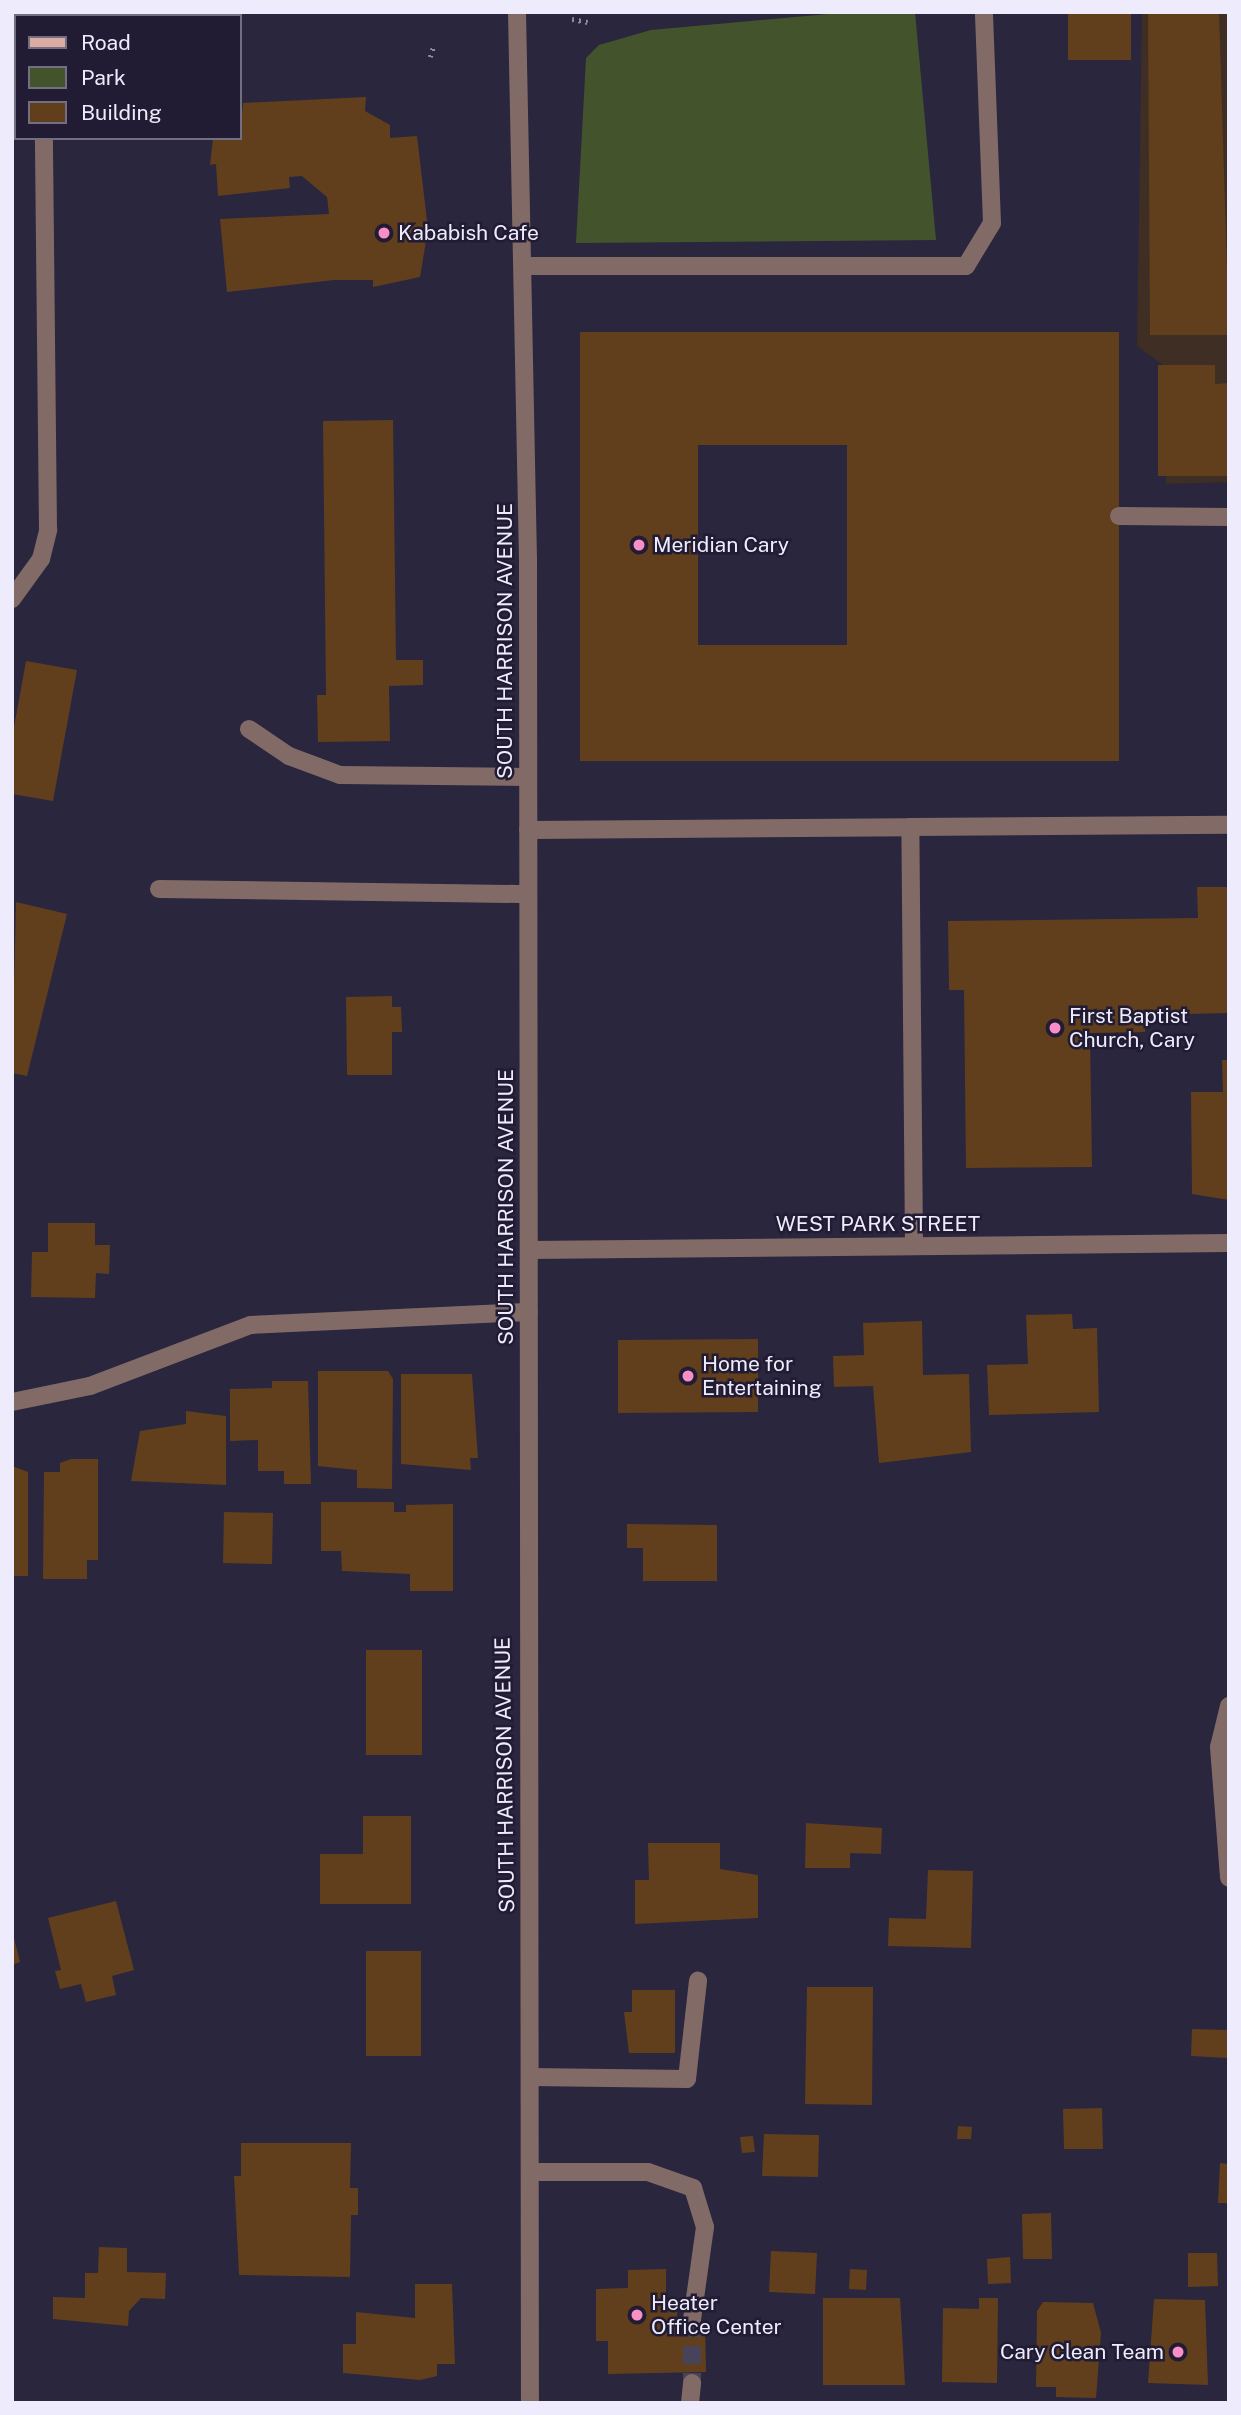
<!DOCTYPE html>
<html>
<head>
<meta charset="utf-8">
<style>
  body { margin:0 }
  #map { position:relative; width:1241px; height:2415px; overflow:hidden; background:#2a263e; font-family:"Public Sans",sans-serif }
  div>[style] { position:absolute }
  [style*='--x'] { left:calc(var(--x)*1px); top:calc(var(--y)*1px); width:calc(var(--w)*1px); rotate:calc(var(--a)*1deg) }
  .commercial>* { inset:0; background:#3e2e23 }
  .green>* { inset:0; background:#43542c }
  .building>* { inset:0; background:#613f1d }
  .minor-tunnel>* { height:18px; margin-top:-9px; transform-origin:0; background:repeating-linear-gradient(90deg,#47445a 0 18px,transparent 0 27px) }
  .path>* { height:4.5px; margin-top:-2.25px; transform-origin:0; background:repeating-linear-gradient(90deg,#8e8b9f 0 2px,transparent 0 7px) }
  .minor>* { height:18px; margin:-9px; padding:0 9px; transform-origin:9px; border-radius:9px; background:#826b67 }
  .major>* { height:18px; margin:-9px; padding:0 9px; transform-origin:9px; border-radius:9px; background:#dbaca2 }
  .dots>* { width:19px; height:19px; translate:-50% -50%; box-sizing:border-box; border:4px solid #211c33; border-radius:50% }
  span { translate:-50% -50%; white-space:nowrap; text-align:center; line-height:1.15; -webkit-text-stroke:5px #211c33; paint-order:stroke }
  .poi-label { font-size:21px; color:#eeecfc }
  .left { translate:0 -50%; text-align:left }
  .right { translate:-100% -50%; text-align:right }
  .street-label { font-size:21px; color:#eeecfc }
  .frame { position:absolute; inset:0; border:14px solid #eeecfc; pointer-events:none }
  .legend { position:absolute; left:14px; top:14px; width:228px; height:126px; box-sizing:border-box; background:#211c33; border:2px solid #736f83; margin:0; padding:9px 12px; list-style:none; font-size:21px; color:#eeecfc }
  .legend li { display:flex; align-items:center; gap:14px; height:35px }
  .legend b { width:35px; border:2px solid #736f83 }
</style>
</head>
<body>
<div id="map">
  <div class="commercial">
    <div style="clip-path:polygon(1142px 12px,1229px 12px,1229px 482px,1166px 484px,1167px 368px,1137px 346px)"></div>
  </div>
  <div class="green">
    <div style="clip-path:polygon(850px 12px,915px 12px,936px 240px,576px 243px,586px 58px,599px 45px,651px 30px)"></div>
  </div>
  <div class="building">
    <div style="clip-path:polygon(1068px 12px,1131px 12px,1131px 60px,1068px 60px)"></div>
    <div style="clip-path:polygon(1148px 12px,1219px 12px,1229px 335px,1150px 335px)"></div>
    <div style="clip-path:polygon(366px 97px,365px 111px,390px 125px,390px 138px,417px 136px,428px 229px,420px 277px,373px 287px,373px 280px,334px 280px,227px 292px,220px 219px,329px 214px,327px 197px,302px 176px,289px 177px,290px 188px,218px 196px,216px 164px,210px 165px,213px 138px,240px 138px,243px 103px)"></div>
    <div style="clip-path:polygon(evenodd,580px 332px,1119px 332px,1119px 761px,580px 761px,580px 332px,698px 445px,847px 445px,847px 645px,698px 645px,698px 445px)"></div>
    <div style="clip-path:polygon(1158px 365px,1215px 365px,1215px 384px,1229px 383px,1229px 476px,1158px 476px)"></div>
    <div style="clip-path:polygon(393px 420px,396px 660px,423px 660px,423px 685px,389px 686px,390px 741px,318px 742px,317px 695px,326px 695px,323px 421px)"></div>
    <div style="clip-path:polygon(26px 661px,77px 670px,53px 801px,12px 794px,12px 738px)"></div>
    <div style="clip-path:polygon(1197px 887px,1229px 887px,1229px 1013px,1145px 1015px,1145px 1032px,1090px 1033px,1092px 1167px,966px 1168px,964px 990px,949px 990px,948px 921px,1198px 918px)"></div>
    <div style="clip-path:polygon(16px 902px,67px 914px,27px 1076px,12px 1073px)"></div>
    <div style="clip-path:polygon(392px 996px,392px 1007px,401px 1007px,402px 1032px,392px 1032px,392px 1075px,347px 1075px,346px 997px)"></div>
    <div style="clip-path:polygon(1222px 1060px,1229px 1060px,1229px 1200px,1192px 1194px,1191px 1092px,1223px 1092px)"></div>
    <div style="clip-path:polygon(48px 1223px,95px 1223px,95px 1245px,110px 1245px,109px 1274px,96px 1273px,95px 1298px,31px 1297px,32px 1252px,48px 1252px)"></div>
    <div style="clip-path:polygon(1072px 1314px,1073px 1329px,1097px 1328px,1099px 1412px,989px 1415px,987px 1365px,1028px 1364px,1026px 1315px)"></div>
    <div style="clip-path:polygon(922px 1321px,923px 1375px,969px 1374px,971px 1452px,879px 1463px,873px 1386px,834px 1387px,833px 1356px,864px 1355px,863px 1323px)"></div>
    <div style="clip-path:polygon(758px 1339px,758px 1412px,618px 1413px,618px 1340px)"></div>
    <div style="clip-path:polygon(318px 1371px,388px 1371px,393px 1379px,392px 1489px,357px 1488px,357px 1470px,318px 1466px)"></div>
    <div style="clip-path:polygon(401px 1374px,472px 1374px,478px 1458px,470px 1458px,471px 1470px,401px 1464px)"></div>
    <div style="clip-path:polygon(272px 1381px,308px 1381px,311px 1484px,284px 1484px,284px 1471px,258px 1471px,258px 1440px,230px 1441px,230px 1389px,272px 1388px)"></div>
    <div style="clip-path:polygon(186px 1411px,226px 1416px,226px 1485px,131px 1481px,140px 1431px,186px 1424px)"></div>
    <div style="clip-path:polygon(71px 1459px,98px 1459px,98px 1560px,87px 1560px,87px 1579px,43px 1579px,44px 1472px,60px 1472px,60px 1463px)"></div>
    <div style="clip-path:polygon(12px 1466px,28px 1472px,28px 1576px,12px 1576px)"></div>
    <div style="clip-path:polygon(321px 1502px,394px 1502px,394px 1512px,406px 1512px,406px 1505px,453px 1504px,453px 1591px,410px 1591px,410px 1574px,342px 1571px,341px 1551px,321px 1551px)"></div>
    <div style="clip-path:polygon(224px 1512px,273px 1513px,272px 1564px,223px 1563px)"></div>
    <div style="clip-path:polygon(627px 1524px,717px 1525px,717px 1581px,643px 1581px,643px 1548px,627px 1548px)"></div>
    <div style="clip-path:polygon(366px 1650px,422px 1650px,422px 1755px,366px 1755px)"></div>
    <div style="clip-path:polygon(363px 1816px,411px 1816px,411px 1904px,320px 1904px,320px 1854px,363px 1854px)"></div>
    <div style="clip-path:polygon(806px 1823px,882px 1828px,881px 1854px,850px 1853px,850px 1868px,805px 1868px)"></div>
    <div style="clip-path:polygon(648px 1843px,720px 1843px,720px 1869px,758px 1875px,758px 1918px,635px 1924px,635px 1880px,649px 1880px)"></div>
    <div style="clip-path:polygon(928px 1870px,973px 1871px,971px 1948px,888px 1946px,889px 1918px,926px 1919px)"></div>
    <div style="clip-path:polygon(116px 1901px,134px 1970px,112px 1976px,116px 1995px,86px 2002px,81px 1984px,60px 1989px,55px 1971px,61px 1970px,48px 1918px)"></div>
    <div style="clip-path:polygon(13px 1934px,20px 1962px,12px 1965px,12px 1935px)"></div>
    <div style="clip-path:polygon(366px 1951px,421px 1951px,421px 2056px,366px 2056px)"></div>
    <div style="clip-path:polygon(807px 1987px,873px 1987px,872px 2105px,805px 2104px)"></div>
    <div style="clip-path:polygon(632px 1990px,675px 1990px,675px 2053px,629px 2053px,624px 2012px,632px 2012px)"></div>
    <div style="clip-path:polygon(1192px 2029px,1228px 2030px,1227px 2058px,1191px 2056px)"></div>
    <div style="clip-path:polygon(1102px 2108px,1103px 2149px,1064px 2149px,1063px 2109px)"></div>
    <div style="clip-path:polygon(958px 2126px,972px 2127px,971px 2139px,957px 2139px)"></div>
    <div style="clip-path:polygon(764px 2134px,819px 2135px,818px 2177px,762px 2176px)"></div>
    <div style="clip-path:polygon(753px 2136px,755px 2152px,742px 2153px,740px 2137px)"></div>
    <div style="clip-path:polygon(241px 2143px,351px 2143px,350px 2188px,358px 2188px,358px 2215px,351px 2215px,350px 2277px,239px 2275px,234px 2176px,241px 2176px)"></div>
    <div style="clip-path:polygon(1220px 2163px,1229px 2164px,1229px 2203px,1218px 2203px)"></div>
    <div style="clip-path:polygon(1051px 2213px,1052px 2259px,1023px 2259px,1022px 2214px)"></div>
    <div style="clip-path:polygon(99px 2247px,127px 2248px,127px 2272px,166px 2273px,165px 2299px,141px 2298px,129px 2311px,128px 2326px,53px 2319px,53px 2297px,85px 2298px,85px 2273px,98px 2273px)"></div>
    <div style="clip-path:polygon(771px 2251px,817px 2253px,815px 2294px,769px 2292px)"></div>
    <div style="clip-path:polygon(1188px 2253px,1217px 2253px,1218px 2286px,1188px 2287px)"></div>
    <div style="clip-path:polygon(1010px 2257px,1011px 2283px,988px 2284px,987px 2259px)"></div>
    <div style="clip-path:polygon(666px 2269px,666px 2306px,677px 2306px,677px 2324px,705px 2323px,706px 2372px,608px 2374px,608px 2341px,596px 2341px,596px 2289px,628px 2288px,628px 2270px)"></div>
    <div style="clip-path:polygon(850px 2269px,867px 2270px,866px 2290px,849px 2289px)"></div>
    <div style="clip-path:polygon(415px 2284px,452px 2284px,455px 2364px,437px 2364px,437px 2376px,420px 2380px,343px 2373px,343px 2344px,356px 2344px,356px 2312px,415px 2318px)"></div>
    <div style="clip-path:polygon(823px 2298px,900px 2298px,905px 2385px,823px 2385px)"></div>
    <div style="clip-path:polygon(979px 2298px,998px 2298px,997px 2383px,942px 2382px,943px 2308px,979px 2309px)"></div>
    <div style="clip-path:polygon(1154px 2299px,1205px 2300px,1208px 2385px,1148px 2383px)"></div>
    <div style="clip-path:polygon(1043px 2302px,1093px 2303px,1101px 2333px,1096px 2398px,1056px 2397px,1056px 2387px,1036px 2387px,1037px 2311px)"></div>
  </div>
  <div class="minor-tunnel">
    <div style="--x:692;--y:2319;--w:64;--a:90"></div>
  </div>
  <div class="path">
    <div style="--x:572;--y:19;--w:16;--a:11"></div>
    <div style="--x:430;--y:57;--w:13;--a:-72"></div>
  </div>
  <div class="minor">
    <div style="--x:517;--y:12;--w:546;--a:88.85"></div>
    <div style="--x:528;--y:558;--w:1845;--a:89.94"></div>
    <div style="--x:524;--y:266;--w:442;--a:0"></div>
    <div style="--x:966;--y:266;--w:50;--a:-58.8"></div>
    <div style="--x:992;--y:223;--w:211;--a:-92.2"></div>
    <div style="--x:1119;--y:516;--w:110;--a:0.5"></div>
    <div style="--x:12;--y:599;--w:49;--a:-54.1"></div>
    <div style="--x:41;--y:559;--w:30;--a:-76"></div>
    <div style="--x:48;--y:530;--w:392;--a:-90.6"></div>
    <div style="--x:249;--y:729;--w:48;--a:34"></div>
    <div style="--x:289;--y:756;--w:54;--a:20.4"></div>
    <div style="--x:340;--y:775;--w:188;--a:0.6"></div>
    <div style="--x:528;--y:830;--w:382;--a:-0.4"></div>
    <div style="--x:159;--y:889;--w:369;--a:0.8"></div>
    <div style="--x:914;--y:1246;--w:419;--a:-90.5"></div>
    <div style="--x:910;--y:827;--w:319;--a:-0.4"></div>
    <div style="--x:529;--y:1250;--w:700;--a:-0.57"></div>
    <div style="--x:12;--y:1402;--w:80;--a:-11.6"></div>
    <div style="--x:90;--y:1386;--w:172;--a:-20.8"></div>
    <div style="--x:251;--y:1325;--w:278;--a:-2.7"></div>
    <div style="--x:1229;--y:1706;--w:42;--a:103.7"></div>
    <div style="--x:1219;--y:1747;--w:131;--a:85.6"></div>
    <div style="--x:530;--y:2077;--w:157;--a:0.7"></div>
    <div style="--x:687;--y:2079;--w:99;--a:-83.6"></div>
    <div style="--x:531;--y:2172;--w:117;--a:0"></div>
    <div style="--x:648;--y:2172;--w:48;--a:19.6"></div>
    <div style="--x:693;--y:2188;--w:41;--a:72.9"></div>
    <div style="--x:705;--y:2227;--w:93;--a:98"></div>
    <div style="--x:690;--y:2403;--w:20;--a:-84"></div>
  </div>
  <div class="major">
    <div style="--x:185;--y:16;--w:30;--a:-8"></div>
    <div style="--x:12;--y:37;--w:4;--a:0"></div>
  </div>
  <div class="dots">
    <div style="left:384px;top:233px;background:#fa8fc8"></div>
    <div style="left:639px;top:545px;background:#fa8fc8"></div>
    <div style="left:1055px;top:1028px;background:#fa8fc8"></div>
    <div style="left:688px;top:1376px;background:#fa8fc8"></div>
    <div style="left:637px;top:2315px;background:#fa8fc8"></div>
    <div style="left:1178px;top:2352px;background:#fa8fc8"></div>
  </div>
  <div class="poi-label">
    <span class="left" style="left:398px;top:233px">Kababish Cafe</span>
    <span class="left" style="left:653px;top:545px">Meridian Cary</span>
    <span class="left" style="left:1069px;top:1028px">First Baptist<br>Church, Cary</span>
    <span class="left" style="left:702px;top:1376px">Home for<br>Entertaining</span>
    <span class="left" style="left:651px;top:2315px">Heater<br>Office Center</span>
    <span class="right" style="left:1164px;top:2352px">Cary Clean Team</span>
  </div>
  <div class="street-label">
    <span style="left:505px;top:641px;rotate:-90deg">SOUTH HARRISON AVENUE</span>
    <span style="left:506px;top:1207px;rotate:-90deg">SOUTH HARRISON AVENUE</span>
    <span style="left:878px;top:1224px">WEST PARK STREET</span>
    <span style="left:505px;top:1775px;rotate:-91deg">SOUTH HARRISON AVENUE</span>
  </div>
  <div class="frame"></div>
  <ul class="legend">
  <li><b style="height:9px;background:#dbaca2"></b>Road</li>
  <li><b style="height:19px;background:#43542c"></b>Park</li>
  <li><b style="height:19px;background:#613f1d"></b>Building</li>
  </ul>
</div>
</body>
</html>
